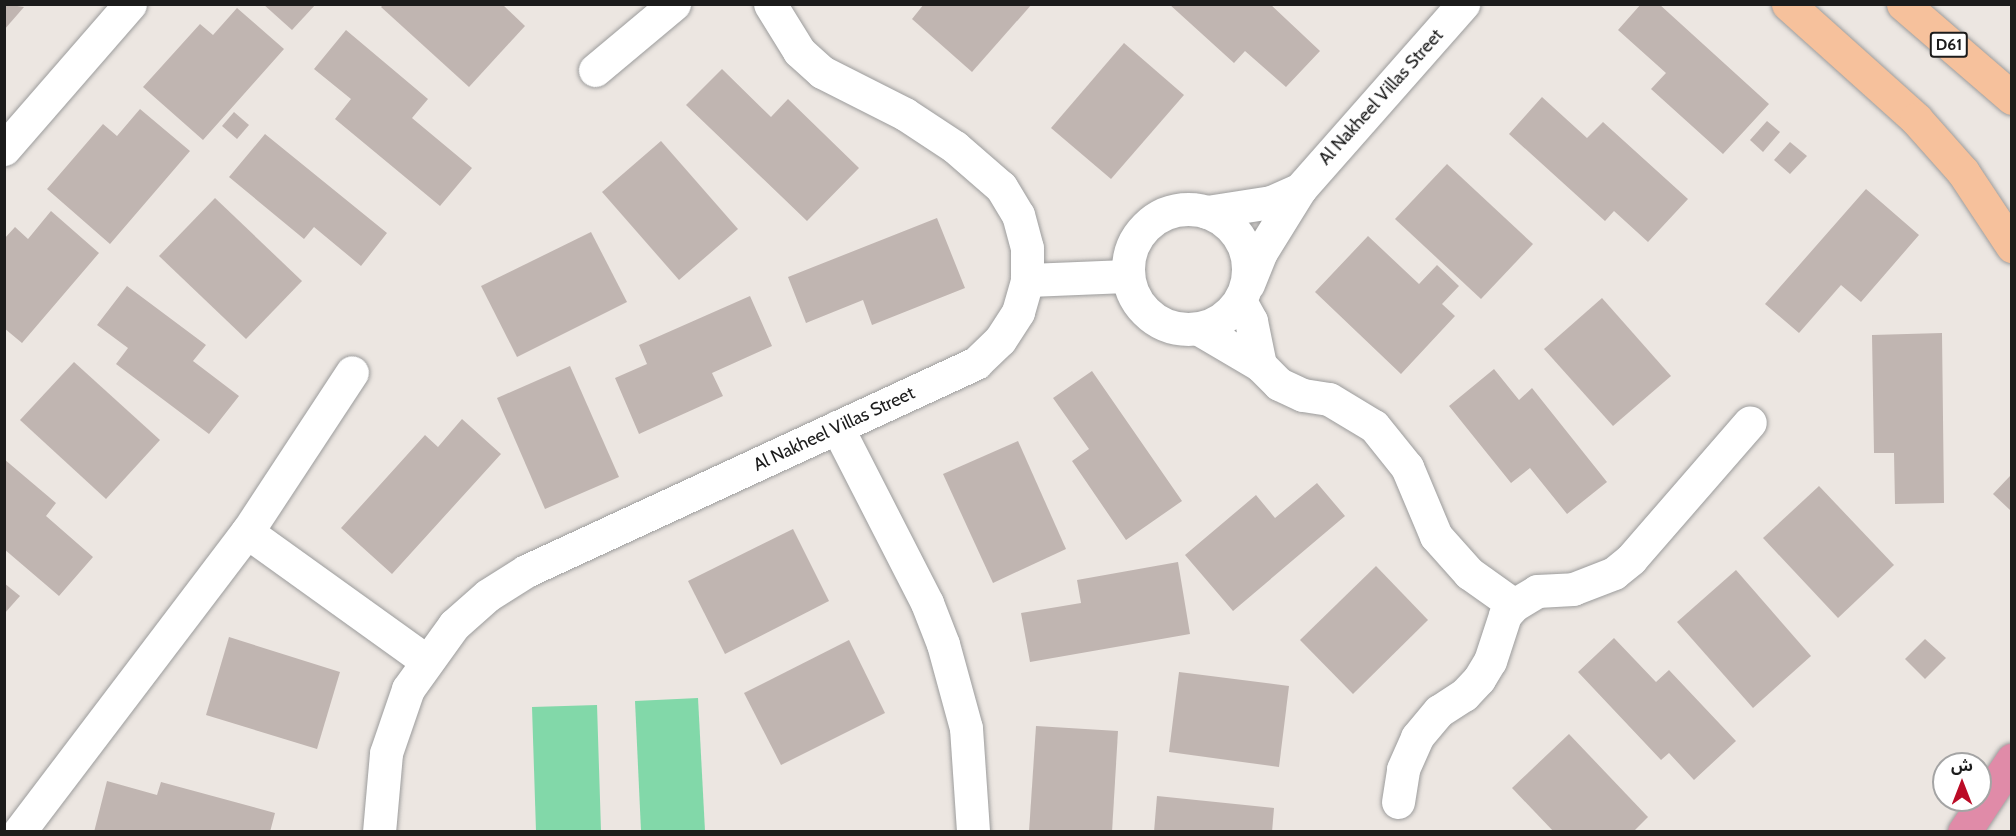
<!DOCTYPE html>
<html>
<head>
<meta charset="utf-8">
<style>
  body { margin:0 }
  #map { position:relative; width:2016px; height:836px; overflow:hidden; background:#ece6e1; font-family:Cabin,"Noto Sans Arabic",sans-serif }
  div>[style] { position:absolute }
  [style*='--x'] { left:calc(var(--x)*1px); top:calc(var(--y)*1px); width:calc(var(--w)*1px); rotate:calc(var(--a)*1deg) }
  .pitch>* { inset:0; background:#82d8a9 }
  .building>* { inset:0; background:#c0b5b1 }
  .roads { filter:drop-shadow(0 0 2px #9c9c9c) drop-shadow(0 0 2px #9c9c9c) }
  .minor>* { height:33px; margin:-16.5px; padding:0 16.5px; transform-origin:16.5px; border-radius:16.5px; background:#fff }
  .minor>.ring { margin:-16.5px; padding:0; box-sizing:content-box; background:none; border:33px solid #fff; border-radius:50% }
  .major>* { height:33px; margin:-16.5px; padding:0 16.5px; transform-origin:16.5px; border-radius:16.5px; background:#f6c19c }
  .highway>* { height:33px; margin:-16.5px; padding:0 16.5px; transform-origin:16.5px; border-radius:16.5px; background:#e08ba8 }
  span { translate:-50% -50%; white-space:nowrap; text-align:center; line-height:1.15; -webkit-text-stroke:6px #fff; paint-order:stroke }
  .shield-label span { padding:2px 4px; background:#fff; border:2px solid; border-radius:4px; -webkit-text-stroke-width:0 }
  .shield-label { font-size:16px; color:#1b1b1b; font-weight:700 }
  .street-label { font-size:18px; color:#1b1b1b }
  .frame { position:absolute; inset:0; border:6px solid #1b1b1b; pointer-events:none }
  .north { position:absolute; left:1932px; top:752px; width:60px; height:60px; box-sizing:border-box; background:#fff; border:2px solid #a4a4a4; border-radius:50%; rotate:0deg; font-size:16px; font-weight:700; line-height:24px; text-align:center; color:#1b1b1b }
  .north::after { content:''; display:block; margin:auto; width:21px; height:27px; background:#bb0b26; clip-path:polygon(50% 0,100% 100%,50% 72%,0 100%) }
</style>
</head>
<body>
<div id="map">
  <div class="pitch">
    <div style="clip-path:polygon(698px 698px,705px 831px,641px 831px,635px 701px)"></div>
    <div style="clip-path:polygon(597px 705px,601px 831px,536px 831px,532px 707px)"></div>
  </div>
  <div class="building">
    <div style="clip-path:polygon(4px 4px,24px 7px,4px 30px)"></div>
    <div style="clip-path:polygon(263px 4px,316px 4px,292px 30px)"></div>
    <div style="clip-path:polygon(384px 4px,502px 4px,525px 26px,469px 87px,381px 7px)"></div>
    <div style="clip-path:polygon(924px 4px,1032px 4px,972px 72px,912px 19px)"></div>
    <div style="clip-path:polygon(1169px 4px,1270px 4px,1320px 51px,1286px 87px,1245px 51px,1234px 63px)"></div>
    <div style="clip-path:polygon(1641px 4px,1659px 4px,1769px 104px,1723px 154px,1651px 89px,1666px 73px,1618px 30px)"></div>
    <div style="clip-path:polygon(237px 8px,284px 49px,203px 140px,143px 87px,200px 24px,213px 35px)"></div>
    <div style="clip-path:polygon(346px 30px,428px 99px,412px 118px,472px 168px,440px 206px,335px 119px,351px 99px,314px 69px)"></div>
    <div style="clip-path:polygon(1124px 43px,1184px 95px,1111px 179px,1051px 128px)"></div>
    <div style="clip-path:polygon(722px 69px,771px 117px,788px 99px,859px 168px,807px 221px,686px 105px)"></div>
    <div style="clip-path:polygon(1542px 97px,1587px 138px,1603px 122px,1688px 199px,1648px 242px,1614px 211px,1605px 221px,1509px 134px)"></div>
    <div style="clip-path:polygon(140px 109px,190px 151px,110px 244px,47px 189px,103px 124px,117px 136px)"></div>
    <div style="clip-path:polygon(234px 112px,249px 125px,237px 139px,222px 126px)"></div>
    <div style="clip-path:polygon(1767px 121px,1780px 132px,1763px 152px,1750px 140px)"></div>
    <div style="clip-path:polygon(265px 134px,387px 233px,361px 266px,314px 227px,304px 239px,229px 177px)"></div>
    <div style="clip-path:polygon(661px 141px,738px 229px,679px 280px,602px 192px)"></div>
    <div style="clip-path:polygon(1790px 142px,1807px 156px,1790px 174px,1774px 160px)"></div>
    <div style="clip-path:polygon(1447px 164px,1533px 244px,1481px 299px,1395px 219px)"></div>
    <div style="clip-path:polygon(1866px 189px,1919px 235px,1861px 302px,1841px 285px,1799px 333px,1765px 304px)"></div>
    <div style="clip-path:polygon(215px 198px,302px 281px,246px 339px,159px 256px)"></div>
    <div style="clip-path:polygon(51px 211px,99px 253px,22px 343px,4px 328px,4px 239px,15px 227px,28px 239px)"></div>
    <div style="clip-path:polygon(937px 218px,965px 288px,872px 325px,863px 300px,806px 323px,788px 277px)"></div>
    <div style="clip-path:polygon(591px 232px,627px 302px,517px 357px,481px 286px)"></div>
    <div style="clip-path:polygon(1368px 236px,1419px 284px,1437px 265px,1459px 286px,1442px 304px,1455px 316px,1401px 374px,1315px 292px)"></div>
    <div style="clip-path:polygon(127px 286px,206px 345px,193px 361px,239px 396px,209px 434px,116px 364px,128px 348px,97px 325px)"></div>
    <div style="clip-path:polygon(750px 296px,772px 346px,712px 373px,723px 396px,639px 434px,615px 378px,647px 364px,639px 345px)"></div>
    <div style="clip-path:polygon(1602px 298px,1671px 376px,1613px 426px,1544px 349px)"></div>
    <div style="clip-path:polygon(1942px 333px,1944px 503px,1895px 504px,1894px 453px,1874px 453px,1872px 335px)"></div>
    <div style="clip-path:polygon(74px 362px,160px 440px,106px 499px,20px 420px)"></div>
    <div style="clip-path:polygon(570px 366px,619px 477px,545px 509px,497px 398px)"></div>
    <div style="clip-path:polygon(1494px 369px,1519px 400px,1532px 388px,1607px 482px,1567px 514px,1530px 468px,1511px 483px,1449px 406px)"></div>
    <div style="clip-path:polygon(1092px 371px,1182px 501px,1126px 540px,1072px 461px,1089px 449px,1053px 398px)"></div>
    <div style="clip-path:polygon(462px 419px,501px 454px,392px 574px,341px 528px,425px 435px,438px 447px)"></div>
    <div style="clip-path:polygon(1018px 441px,1066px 549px,993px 583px,943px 474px)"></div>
    <div style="clip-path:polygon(4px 459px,56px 503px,46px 516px,93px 557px,59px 596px,4px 549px)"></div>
    <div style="clip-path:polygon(2010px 476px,2012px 478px,2010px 510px,1993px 494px)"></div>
    <div style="clip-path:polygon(1317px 483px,1345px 516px,1233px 611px,1185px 555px,1256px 495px,1275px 518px)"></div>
    <div style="clip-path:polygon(1819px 486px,1894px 565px,1838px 618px,1763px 538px)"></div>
    <div style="clip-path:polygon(793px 529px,829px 601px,725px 654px,688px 581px)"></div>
    <div style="clip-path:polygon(1178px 562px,1190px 634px,1030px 662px,1021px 613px,1081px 603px,1077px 580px)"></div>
    <div style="clip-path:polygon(1376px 566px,1428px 620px,1353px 694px,1300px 640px)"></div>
    <div style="clip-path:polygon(1736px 570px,1811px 656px,1753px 708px,1677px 622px)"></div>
    <div style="clip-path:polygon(4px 583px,20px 596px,4px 614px)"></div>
    <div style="clip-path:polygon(229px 637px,340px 672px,317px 749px,206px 715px)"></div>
    <div style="clip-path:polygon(1614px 638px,1656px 682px,1669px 670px,1736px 741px,1694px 780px,1669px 753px,1661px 760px,1578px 672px)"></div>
    <div style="clip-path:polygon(1925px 639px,1946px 658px,1925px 679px,1905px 659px)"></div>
    <div style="clip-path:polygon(849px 640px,885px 713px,781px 765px,744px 693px)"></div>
    <div style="clip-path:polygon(1179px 672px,1289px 686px,1279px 767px,1169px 752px)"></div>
    <div style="clip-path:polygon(1036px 726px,1118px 731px,1112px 832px,1029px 832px)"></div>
    <div style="clip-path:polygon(1569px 734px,1648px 817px,1633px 832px,1554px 832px,1512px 788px)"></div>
    <div style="clip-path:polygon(107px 781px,157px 795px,161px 782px,275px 813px,270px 832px,94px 832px)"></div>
    <div style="clip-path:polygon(1157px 796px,1274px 808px,1272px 832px,1154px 832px)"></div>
  </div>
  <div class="roads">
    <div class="minor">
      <div style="--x:595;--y:70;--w:103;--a:-39.9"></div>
      <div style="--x:4;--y:149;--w:192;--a:-49"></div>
      <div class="ring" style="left:1128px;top:209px;width:87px;height:87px"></div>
      <div style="--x:1207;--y:212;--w:65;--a:-8.9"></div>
      <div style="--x:1271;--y:202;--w:32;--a:-24"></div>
      <div style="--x:1027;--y:280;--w:101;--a:-2.3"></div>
      <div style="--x:1248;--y:284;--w:35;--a:-68"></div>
      <div style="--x:1261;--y:252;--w:74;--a:-58.2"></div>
      <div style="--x:1300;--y:189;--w:247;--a:-48.6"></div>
      <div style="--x:1240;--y:301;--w:23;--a:61"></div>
      <div style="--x:1251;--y:321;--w:45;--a:78.4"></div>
      <div style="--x:1199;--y:329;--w:71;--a:30.5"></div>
      <div style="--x:1260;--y:365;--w:27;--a:45"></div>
      <div style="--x:1279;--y:384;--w:26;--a:25"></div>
      <div style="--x:1303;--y:395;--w:26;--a:9"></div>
      <div style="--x:1329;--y:399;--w:52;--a:31"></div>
      <div style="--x:1374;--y:426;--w:53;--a:51.2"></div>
      <div style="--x:1407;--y:467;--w:75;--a:67.2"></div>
      <div style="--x:1436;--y:536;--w:50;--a:48.3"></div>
      <div style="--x:1469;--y:573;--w:55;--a:35.4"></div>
      <div style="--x:837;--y:427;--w:198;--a:62.9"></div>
      <div style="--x:927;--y:603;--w:44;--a:68.7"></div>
      <div style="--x:943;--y:644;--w:87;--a:74.7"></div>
      <div style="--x:966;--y:728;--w:104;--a:86.1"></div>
      <div style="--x:247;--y:532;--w:219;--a:35.7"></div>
      <div style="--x:1398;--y:802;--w:33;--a:-81"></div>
      <div style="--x:1403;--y:769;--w:35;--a:-66"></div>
      <div style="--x:1417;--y:737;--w:34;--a:-50"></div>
      <div style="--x:1439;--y:711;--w:30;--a:-33"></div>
      <div style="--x:1464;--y:695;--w:22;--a:-47"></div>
      <div style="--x:1479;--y:679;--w:21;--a:-59"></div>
      <div style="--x:1490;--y:661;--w:48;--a:-71.9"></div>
      <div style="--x:1505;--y:615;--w:13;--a:-48"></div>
      <div style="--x:1514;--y:605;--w:27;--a:-31"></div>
      <div style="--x:1537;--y:591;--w:36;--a:-3"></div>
      <div style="--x:1573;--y:589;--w:44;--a:-21.3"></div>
      <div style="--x:1614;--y:573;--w:22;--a:-39"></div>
      <div style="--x:1631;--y:559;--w:181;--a:-49"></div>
      <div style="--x:19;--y:832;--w:377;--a:-52.8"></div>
      <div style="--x:247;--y:532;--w:191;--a:-56.7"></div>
      <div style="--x:379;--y:832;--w:79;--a:-84.9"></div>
      <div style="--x:386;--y:753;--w:68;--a:-71"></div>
      <div style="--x:408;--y:689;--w:79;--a:-54.3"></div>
      <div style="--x:454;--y:625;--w:45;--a:-41.4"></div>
      <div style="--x:488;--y:595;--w:45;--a:-32.3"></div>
      <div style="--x:526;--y:571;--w:496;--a:-24.8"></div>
      <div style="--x:976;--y:363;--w:33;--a:-44"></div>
      <div style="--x:1000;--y:340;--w:33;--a:-57"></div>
      <div style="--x:1018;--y:312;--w:33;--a:-74"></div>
      <div style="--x:1027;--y:280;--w:32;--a:-90"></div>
      <div style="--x:1027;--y:248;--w:34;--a:-105"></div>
      <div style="--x:1018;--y:215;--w:33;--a:-121"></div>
      <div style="--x:1001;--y:187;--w:61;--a:-139"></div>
      <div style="--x:955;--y:147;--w:60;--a:-146.6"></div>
      <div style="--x:905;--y:114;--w:93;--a:-153.2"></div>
      <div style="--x:822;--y:72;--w:31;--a:-138"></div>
      <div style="--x:799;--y:51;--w:55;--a:-121.7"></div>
    </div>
    <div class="major">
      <div style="--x:1788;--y:4;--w:172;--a:41.9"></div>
      <div style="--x:1916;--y:119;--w:71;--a:48.4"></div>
      <div style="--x:1963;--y:172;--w:89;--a:56.5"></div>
      <div style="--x:1903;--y:4;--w:144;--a:40.8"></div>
    </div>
    <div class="highway">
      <div style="--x:1964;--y:832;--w:87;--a:-56.3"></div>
    </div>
  </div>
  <div class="shield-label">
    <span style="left:1949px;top:45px">D61</span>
  </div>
  <div class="street-label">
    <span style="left:1381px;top:97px;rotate:-48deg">Al Nakheel Villas Street</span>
    <span style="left:834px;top:429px;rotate:-25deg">Al Nakheel Villas Street</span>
  </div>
  <div class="frame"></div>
  <div class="north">ش</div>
</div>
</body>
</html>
